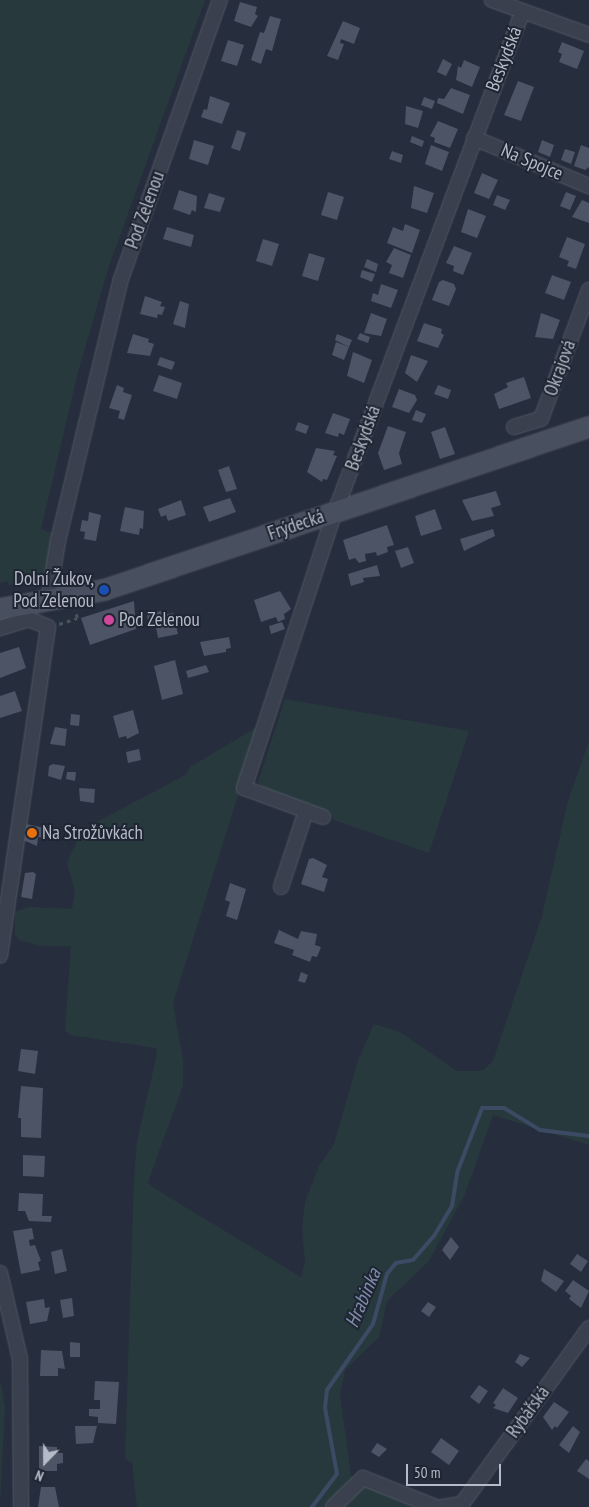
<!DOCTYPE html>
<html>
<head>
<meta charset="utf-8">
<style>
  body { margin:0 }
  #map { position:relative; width:589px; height:1507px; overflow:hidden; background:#262d3d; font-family:"PT Sans Narrow",sans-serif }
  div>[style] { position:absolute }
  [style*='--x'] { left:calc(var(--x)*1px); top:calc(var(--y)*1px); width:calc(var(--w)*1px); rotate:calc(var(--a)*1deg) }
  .green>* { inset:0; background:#28393e }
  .stream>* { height:4px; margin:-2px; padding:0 2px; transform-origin:2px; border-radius:2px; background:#3d4a64 }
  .building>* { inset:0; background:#4c5465 }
  .path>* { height:2.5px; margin-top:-1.25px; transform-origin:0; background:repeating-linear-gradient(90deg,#46565b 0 4px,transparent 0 8px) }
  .roads { filter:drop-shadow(0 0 1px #525865) drop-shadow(0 0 1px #525865) }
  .street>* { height:14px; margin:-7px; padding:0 7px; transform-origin:7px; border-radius:7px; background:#3a404d }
  .secondary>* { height:20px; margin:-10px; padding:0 10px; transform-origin:10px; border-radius:10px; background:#484f5f }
  .dots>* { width:14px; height:14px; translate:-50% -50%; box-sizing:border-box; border:2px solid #1f2532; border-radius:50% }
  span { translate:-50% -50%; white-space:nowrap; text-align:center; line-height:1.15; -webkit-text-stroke:4px #1f2532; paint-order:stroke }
  .street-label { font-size:19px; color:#b6bbc8 }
  .poi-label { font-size:19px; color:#b6bbc8 }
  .right { translate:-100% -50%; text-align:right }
  .left { translate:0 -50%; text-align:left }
  .water-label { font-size:20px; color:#808ead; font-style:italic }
  .north { position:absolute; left:20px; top:1437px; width:50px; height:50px; -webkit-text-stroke:4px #1f2532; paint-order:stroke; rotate:202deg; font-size:14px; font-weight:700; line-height:20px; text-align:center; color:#b6bbc8 }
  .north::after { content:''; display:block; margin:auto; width:18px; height:22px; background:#b6bbc8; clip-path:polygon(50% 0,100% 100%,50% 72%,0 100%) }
  .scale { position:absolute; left:406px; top:1464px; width:95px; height:22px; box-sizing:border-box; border:2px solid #b6bbc8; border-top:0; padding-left:6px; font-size:15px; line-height:18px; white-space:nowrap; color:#b6bbc8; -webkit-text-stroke:4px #1f2532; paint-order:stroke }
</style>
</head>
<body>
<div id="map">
  <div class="green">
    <div style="clip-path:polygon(0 0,205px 0,108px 269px,78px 372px,41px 529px,54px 534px,44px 580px,9px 585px,7px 581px,0 583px)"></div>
    <div style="clip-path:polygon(285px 699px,469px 731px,429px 853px,334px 820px,329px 812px,264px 789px,258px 782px)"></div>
    <div style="clip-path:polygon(254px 729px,258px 731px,173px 1003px,183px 1061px,183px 1085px,148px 1182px,152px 1187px,301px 1277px,305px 1261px,302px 1230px,305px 1202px,319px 1166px,334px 1144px,359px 1058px,374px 1024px,400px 1032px,457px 1071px,482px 1071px,493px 1061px,542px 916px,568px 801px,589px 741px,589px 1145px,493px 1115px,465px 1194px,429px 1261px,387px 1301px,379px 1337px,345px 1370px,340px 1395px,351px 1476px,421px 1507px,137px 1507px,132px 1462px,125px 1459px,134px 1179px,137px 1141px,157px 1054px,156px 1048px,70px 1035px,65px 1030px,71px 946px,42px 946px,19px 940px,15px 935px,15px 912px,28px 907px,72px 909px,75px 890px,67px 863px,82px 830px,187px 774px,190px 767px)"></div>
    <div style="clip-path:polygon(0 1379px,5px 1407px,0 1507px)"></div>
  </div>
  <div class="stream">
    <div style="--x:312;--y:1507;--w:41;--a:-52.9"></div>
    <div style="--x:337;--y:1474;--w:67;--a:-100.3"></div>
    <div style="--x:325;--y:1408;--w:18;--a:-84"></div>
    <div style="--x:327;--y:1390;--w:80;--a:-55.1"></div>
    <div style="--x:373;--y:1324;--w:52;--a:-74.4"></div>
    <div style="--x:387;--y:1274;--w:14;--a:-51"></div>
    <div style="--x:396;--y:1263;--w:17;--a:-10"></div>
    <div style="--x:413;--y:1260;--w:32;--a:-49"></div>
    <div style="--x:434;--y:1236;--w:35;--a:-59"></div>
    <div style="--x:452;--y:1206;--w:36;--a:-81"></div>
    <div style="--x:458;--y:1170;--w:66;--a:-68.8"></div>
    <div style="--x:482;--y:1108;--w:22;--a:0"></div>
    <div style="--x:504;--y:1108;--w:42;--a:31.4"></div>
    <div style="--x:540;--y:1130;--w:49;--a:7"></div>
  </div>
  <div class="building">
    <div style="clip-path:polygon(240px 2px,257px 7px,255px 14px,258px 16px,251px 27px,234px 21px)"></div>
    <div style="clip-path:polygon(270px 16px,281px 19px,272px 51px,266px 49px,261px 64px,251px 60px,260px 32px,264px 33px)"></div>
    <div style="clip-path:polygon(343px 21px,360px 28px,354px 44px,341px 39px,340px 43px,344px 44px,338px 60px,327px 56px)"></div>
    <div style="clip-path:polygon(228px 40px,244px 45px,237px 66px,221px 61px)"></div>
    <div style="clip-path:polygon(562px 42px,584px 51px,577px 69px,559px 62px,562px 54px,558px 52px)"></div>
    <div style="clip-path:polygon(443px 59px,452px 64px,446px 76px,437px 72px)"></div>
    <div style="clip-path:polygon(464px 60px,480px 67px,472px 87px,456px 80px,458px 66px,461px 68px)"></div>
    <div style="clip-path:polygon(518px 81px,534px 87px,521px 121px,504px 115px)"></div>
    <div style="clip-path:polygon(451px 88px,470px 95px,463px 114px,437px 103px,438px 98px,444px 99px)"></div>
    <div style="clip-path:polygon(210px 96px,230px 103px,222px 124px,201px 117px,204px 109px,207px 110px)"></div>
    <div style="clip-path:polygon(424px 97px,435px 101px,432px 109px,421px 105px)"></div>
    <div style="clip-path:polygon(406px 106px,423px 111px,418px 128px,405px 124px)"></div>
    <div style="clip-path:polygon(438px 121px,458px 129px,450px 148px,434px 142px,435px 138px,430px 136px)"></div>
    <div style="clip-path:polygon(237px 130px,246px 133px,240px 151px,231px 148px)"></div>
    <div style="clip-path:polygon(412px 136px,424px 141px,422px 147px,410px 142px)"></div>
    <div style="clip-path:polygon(194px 140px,214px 146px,208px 165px,189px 159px)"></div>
    <div style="clip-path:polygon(542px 140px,554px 145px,550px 157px,538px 152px)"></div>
    <div style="clip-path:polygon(431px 145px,449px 152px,442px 171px,425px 164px)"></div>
    <div style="clip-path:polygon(581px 145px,589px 148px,589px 167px,585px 170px,574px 166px)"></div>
    <div style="clip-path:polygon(565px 149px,575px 152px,571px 164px,561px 160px)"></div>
    <div style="clip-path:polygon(392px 151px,403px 155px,401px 163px,389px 159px)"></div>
    <div style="clip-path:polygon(482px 173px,498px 180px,489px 199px,474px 193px)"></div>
    <div style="clip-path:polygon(414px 186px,434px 193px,427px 213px,411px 208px)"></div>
    <div style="clip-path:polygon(179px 190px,197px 196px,196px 212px,192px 210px,190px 215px,173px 209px)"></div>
    <div style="clip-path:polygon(328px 192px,344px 197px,337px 220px,321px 215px)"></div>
    <div style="clip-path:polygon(566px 192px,576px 196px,570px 210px,560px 206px)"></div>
    <div style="clip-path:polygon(209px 193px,225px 198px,220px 212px,204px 208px)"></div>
    <div style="clip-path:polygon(497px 195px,510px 200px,505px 210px,493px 205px)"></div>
    <div style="clip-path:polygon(582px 200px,589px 203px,589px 223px,572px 217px)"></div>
    <div style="clip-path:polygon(468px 209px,486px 216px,477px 238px,461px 232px)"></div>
    <div style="clip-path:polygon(405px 224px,420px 230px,412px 253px,387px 243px,393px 227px,403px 231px)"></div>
    <div style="clip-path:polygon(167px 227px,194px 235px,191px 247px,163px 239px)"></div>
    <div style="clip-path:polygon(567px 237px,585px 244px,576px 269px,567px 266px,569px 261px,559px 257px)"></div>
    <div style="clip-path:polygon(263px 239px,279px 244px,272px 266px,256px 261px)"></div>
    <div style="clip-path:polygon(454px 246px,472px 253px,463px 275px,453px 271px,454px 266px,446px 263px)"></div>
    <div style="clip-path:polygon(394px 248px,411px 255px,403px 278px,389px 273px,392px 265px,386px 262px)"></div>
    <div style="clip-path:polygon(309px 253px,325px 258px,318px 281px,302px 276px)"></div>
    <div style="clip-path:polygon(367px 259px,378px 264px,376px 272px,364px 267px)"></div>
    <div style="clip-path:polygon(362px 270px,375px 274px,372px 282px,360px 277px)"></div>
    <div style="clip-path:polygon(552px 275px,571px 282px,564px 300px,545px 293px)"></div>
    <div style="clip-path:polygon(443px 280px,454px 284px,456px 289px,449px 306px,432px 300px,439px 282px)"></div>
    <div style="clip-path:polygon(381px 284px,398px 290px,391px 308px,371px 301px,373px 293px,378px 295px)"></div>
    <div style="clip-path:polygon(145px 296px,162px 302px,160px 306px,165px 307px,162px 315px,158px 314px,157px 318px,140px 314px)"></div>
    <div style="clip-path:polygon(180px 301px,189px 304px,185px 328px,173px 324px)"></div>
    <div style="clip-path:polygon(371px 313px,387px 319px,381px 336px,364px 333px)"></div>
    <div style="clip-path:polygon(541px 313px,560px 320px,553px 339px,535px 337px)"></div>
    <div style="clip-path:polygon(424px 323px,442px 329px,441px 333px,444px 335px,438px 348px,417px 341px)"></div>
    <div style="clip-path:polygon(360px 333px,370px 337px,368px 343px,357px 339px)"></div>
    <div style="clip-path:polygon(133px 334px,149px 339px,148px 342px,154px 344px,150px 356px,127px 353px)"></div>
    <div style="clip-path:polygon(337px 334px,352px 340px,349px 347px,335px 340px)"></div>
    <div style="clip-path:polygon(336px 342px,349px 347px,344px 360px,332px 355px)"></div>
    <div style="clip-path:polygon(353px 352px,372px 360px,364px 383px,347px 376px)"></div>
    <div style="clip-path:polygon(411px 355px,428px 361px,417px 382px,405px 373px)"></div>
    <div style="clip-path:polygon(160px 357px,175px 362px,172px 370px,157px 365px)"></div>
    <div style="clip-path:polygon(159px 375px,182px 383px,177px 399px,153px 391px)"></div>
    <div style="clip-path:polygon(524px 377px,531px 398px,499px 409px,494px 394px,508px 387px,506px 383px)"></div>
    <div style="clip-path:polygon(117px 385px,124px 388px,123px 392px,132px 395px,124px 420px,118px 418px,120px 411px,109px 408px)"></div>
    <div style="clip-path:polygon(438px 385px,451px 390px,448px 399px,434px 394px)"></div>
    <div style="clip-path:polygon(399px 389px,415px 395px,417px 400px,409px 413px,392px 407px)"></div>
    <div style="clip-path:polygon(416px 410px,426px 414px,422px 423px,412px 420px)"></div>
    <div style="clip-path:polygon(333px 413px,350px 419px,344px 435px,339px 433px,338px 437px,325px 433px)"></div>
    <div style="clip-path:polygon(298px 422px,309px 426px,306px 434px,295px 430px)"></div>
    <div style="clip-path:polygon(388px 426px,406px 432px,399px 453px,402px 464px,384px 470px,378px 453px)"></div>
    <div style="clip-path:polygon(445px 427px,455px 454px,440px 459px,431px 432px)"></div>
    <div style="clip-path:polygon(316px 448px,335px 451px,333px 455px,337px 456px,327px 480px,323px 479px,322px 482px,307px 472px)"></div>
    <div style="clip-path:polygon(229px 466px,237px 489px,226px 492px,218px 470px)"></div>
    <div style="clip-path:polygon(496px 491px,501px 505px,491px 508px,494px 516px,472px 521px,462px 500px)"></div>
    <div style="clip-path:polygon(230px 498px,236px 512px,209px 522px,203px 507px)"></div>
    <div style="clip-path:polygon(181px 500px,186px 515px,168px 521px,166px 515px,161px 517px,158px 509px)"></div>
    <div style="clip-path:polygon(125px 507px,144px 511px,143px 529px,140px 528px,139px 535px,120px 531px)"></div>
    <div style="clip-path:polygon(435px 509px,442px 529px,421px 536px,415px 516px)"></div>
    <div style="clip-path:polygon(89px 512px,101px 515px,96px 541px,84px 539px,85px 532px,80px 531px,82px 520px,88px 521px)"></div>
    <div style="clip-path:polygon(387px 525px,394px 545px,387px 547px,388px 552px,377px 556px,376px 552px,365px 554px,366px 561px,359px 563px,355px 558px,349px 560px,343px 540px)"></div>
    <div style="clip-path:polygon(493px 529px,495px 536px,464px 551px,460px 539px)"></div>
    <div style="clip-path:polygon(408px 547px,414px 563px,401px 568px,395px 551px)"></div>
    <div style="clip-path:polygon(377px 565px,380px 576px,363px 578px,364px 582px,351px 586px,348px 574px)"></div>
    <div style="clip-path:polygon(280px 591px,291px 609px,284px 614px,285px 619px,278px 622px,276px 617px,261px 622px,254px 600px)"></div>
    <div style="clip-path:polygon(134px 601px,136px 629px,90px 645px,81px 618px)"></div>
    <div style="clip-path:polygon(161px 611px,162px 615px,173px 613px,178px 634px,158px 638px,156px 627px,149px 628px,147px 614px)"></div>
    <div style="clip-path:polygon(282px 622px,285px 629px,271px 634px,269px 626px)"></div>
    <div style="clip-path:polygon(229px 637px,231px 648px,226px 649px,226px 652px,204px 656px,200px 642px)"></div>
    <div style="clip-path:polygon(19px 647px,26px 668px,0 678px,0 653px)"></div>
    <div style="clip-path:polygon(175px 660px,183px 694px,162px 700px,154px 666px)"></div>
    <div style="clip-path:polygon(206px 665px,209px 672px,188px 678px,186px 671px)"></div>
    <div style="clip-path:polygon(15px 691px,22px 711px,0 718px,0 696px)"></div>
    <div style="clip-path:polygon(133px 710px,139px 733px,127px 739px,126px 736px,119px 738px,113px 716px)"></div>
    <div style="clip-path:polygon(71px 714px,80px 715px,79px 726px,70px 725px)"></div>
    <div style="clip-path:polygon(55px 727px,67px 729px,65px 746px,50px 744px)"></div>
    <div style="clip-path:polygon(139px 749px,141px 760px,128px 763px,126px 752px)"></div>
    <div style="clip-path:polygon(53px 764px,65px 766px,61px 780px,48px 776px,49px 766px)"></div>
    <div style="clip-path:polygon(67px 772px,76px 772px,75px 781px,66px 779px)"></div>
    <div style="clip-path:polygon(79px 788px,95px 789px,94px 803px,80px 801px)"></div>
    <div style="clip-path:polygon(26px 824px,45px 828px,44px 838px,38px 837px,37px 846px,23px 840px)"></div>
    <div style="clip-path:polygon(313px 858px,327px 865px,322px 877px,328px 879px,324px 892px,301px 884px,309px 859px)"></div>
    <div style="clip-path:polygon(33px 872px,36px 874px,32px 899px,21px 897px,25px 873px)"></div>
    <div style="clip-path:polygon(230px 883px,246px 889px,237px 920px,226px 916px,230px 902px,225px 900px)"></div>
    <div style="clip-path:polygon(279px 930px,298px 939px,301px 931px,317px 934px,315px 945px,321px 947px,317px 957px,312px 956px,310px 962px,292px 955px,294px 950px,274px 943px)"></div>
    <div style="clip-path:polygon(301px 972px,308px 975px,305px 983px,298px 981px)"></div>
    <div style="clip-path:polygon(21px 1049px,38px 1051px,35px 1074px,18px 1071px)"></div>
    <div style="clip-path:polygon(21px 1086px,43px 1088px,41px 1138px,21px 1137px,21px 1118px,18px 1118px)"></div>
    <div style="clip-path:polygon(23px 1155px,45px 1156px,44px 1177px,23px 1176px)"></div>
    <div style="clip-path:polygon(19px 1193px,43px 1194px,42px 1216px,52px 1216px,51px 1222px,29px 1221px,25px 1211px,18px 1211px)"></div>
    <div style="clip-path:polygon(32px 1228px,34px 1239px,29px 1240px,30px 1246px,35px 1245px,41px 1261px,38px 1262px,40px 1270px,21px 1274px,13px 1231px)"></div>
    <div style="clip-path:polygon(451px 1237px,459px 1247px,450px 1260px,442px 1250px)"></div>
    <div style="clip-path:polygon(62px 1249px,67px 1271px,55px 1274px,51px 1252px)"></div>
    <div style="clip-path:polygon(577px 1254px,588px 1261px,581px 1272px,570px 1264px)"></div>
    <div style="clip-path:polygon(544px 1269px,564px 1281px,556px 1292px,541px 1281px)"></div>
    <div style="clip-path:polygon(573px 1280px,589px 1291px,581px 1308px,569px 1299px,571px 1296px,565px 1291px)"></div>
    <div style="clip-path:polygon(72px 1298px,74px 1316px,63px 1318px,60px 1300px)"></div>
    <div style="clip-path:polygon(44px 1299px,45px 1308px,50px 1307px,47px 1321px,30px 1324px,26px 1302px)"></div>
    <div style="clip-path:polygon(428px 1302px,436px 1307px,429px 1317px,421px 1311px)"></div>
    <div style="clip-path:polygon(70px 1342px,80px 1343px,80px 1357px,70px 1357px)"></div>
    <div style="clip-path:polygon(41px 1350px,62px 1351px,65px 1369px,58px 1368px,58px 1376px,40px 1376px)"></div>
    <div style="clip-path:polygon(520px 1354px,530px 1358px,522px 1367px,515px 1362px)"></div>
    <div style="clip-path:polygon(95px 1381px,119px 1382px,116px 1424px,98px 1423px,98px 1417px,89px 1416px,89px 1409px,100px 1409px,100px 1400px,94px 1400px)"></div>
    <div style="clip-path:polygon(479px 1385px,488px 1391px,479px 1404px,470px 1397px)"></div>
    <div style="clip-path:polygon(503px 1388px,518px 1398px,508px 1413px,493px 1408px,496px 1405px,493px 1403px)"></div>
    <div style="clip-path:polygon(554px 1402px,569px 1412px,557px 1428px,555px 1426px,552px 1430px,543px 1417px)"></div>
    <div style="clip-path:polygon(75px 1426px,97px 1426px,93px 1443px,76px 1444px)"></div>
    <div style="clip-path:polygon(573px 1426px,580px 1432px,569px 1453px,559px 1445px)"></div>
    <div style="clip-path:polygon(441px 1438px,459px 1451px,449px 1465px,431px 1452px)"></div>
    <div style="clip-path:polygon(377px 1443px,387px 1449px,379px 1457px,371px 1452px)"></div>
    <div style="clip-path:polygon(39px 1446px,57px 1447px,57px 1453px,63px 1453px,63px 1463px,57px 1464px,57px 1471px,39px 1471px)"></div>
    <div style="clip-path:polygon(586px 1459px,589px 1461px,589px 1479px,577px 1471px)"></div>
    <div style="clip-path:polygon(41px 1487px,55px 1487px,59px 1507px,38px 1507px)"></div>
  </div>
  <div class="path">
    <div style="--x:59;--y:624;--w:19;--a:-18"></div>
    <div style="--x:77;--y:618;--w:8;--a:-104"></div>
  </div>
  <div class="roads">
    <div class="street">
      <div style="--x:492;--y:0;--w:103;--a:19.8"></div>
      <div style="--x:474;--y:138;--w:125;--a:22.7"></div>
      <div style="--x:514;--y:427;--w:28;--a:-17"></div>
      <div style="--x:541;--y:419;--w:138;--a:-69.6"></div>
      <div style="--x:48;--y:601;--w:61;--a:-80.5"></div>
      <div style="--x:58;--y:541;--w:269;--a:-76.5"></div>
      <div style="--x:121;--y:279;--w:296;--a:-70.5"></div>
      <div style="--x:0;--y:628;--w:30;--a:-17"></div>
      <div style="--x:29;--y:619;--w:21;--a:23"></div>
      <div style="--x:48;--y:627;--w:332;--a:98.3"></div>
      <div style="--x:323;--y:817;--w:84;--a:-159.8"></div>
      <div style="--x:244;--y:788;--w:291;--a:-71.8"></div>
      <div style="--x:335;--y:512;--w:533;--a:-69.46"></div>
      <div style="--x:281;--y:887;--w:80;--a:-71.8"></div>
      <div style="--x:0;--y:1273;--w:88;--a:76.9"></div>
      <div style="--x:20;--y:1359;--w:148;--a:89.6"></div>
      <div style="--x:333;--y:1507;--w:42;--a:-44"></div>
      <div style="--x:363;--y:1478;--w:79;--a:21.7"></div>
      <div style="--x:443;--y:1507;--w:19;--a:-9"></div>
      <div style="--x:462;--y:1504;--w:217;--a:-54.2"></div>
    </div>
    <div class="secondary">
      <div style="--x:0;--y:609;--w:106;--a:-10.4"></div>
      <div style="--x:104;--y:590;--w:512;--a:-18.58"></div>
    </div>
  </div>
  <div class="dots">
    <div style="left:104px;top:590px;background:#1a4fb4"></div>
    <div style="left:109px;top:620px;background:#d1479c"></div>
    <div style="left:32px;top:833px;background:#e8710a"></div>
  </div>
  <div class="street-label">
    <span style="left:504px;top:59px;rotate:-69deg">Beskydská</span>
    <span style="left:532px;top:162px;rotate:23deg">Na Spojce</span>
    <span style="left:145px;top:210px;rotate:-70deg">Pod Zelenou</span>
    <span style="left:560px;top:368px;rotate:-70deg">Okrajová</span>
    <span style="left:363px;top:438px;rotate:-70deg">Beskydská</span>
    <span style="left:296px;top:525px;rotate:-19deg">Frýdecká</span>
    <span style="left:528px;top:1412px;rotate:-54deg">Rybářská</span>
  </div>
  <div class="poi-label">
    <span class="right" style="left:94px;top:590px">Dolní Žukov,<br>Pod Zelenou</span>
    <span class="left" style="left:119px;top:620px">Pod Zelenou</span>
    <span class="left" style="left:42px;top:833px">Na Strožůvkách</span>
  </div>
  <div class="water-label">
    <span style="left:363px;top:1298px;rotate:-67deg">Hrabinka</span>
  </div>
  <div class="north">N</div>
  <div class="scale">50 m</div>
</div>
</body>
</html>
